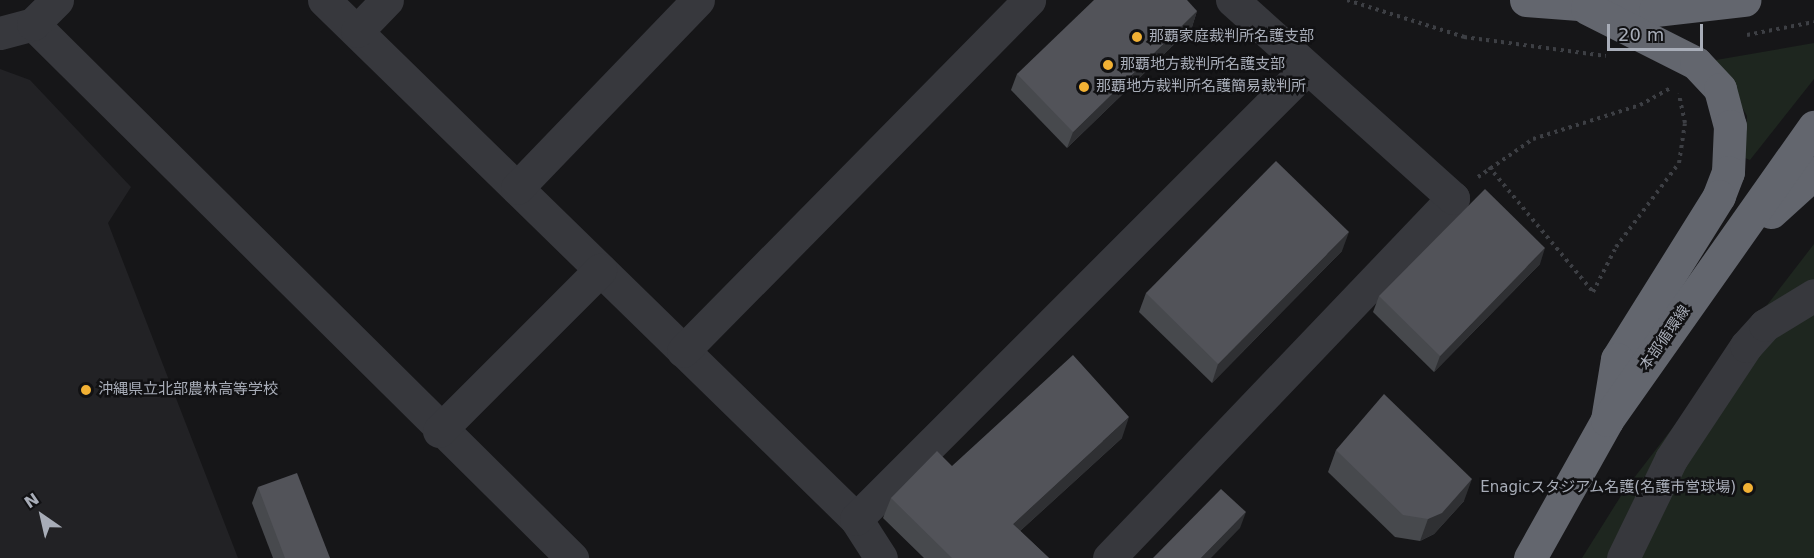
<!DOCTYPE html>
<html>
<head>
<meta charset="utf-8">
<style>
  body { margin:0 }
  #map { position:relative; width:1814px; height:558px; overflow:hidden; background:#161618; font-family:"DejaVu Sans","Noto Sans JP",sans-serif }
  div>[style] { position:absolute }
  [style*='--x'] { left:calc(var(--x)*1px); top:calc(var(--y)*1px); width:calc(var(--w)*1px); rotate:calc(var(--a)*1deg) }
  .built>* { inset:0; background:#222225 }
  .green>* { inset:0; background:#1e261f }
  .path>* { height:4px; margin-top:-2px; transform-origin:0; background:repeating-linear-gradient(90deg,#3d3f44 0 3px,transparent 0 7.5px) }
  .minor>* { height:33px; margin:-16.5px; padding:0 16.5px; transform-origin:16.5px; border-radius:16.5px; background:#37383d }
  .highway>* { height:33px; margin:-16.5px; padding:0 16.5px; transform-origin:16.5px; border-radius:16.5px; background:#63666e }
  .wall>* { inset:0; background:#47494d }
  .shaded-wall>* { inset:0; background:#2f3033 }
  .building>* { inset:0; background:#525359 }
  .dots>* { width:16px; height:16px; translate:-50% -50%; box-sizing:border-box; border:3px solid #111113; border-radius:50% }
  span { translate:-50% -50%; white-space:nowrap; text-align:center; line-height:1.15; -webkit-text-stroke:5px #111113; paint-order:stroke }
  .poi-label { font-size:15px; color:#a8adb8 }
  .left { translate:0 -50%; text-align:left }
  .right { translate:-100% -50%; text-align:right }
  .street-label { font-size:15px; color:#a8adb8 }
  .north { position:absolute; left:12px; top:486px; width:60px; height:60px; -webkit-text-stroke:4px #111113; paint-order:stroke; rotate:326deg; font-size:16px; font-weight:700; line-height:24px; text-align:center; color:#a8adb8 }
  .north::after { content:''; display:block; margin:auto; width:21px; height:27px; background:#a8adb8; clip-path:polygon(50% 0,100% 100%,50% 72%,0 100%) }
  .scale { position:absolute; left:1607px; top:24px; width:96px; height:27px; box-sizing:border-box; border:3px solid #a8adb8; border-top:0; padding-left:8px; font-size:18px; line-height:21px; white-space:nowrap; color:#a8adb8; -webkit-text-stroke:4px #111113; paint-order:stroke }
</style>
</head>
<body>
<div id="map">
  <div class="built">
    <div style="clip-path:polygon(0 69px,30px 80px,131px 187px,108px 223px,238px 558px,0 558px)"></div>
  </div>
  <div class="green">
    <div style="clip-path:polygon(1814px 43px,1814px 79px,1750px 160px,1745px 158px,1747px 116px,1716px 60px)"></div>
    <div style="clip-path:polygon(1814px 244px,1814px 558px,1582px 558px,1624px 491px)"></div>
  </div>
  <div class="path">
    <div style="--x:1347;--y:0;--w:123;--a:17.5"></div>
    <div style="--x:1464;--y:37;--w:143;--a:7.6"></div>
    <div style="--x:1747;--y:35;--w:68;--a:-11"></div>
    <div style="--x:1489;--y:167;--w:163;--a:50.2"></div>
    <div style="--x:1593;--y:292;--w:51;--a:-62.9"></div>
    <div style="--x:1616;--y:247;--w:105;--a:-53.1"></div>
    <div style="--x:1679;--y:163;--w:40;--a:-81.5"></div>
    <div style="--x:1685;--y:123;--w:30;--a:-102"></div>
    <div style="--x:1478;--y:177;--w:67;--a:-34.6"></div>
    <div style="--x:1533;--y:139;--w:112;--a:-17.6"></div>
    <div style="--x:1640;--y:105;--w:35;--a:-29"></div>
  </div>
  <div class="minor">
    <div style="--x:324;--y:0;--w:743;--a:44.29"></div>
    <div style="--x:856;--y:519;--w:46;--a:57.3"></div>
    <div style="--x:33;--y:24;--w:759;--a:44.73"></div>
    <div style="--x:357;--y:31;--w:43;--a:-45.9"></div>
    <div style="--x:0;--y:33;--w:34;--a:-15"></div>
    <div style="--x:33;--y:24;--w:34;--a:-45"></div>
    <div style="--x:517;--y:188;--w:261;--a:-46.1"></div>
    <div style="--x:683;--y:351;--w:493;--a:-45.4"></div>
    <div style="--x:439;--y:431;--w:228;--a:-45"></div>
    <div style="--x:856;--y:519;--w:638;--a:-45"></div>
    <div style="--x:1109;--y:558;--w:498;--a:-46.3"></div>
    <div style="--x:1453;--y:198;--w:297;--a:-138.1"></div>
    <div style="--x:1623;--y:558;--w:110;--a:-64.1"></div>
    <div style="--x:1671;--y:459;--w:136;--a:-56.4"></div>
    <div style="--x:1746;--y:346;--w:28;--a:-48"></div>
    <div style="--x:1765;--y:325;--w:57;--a:-31.5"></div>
  </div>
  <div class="highway">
    <div style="--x:1526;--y:0;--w:129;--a:4.4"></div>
    <div style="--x:1655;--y:10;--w:90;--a:-6.4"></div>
    <div style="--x:1587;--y:8;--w:122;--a:26.8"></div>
    <div style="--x:1696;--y:63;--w:35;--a:47"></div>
    <div style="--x:1720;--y:89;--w:38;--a:75"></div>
    <div style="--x:1730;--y:126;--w:46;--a:92.5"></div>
    <div style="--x:1728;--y:172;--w:26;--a:111"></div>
    <div style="--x:1719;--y:196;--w:192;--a:122"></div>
    <div style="--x:1617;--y:359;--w:62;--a:99.3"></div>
    <div style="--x:1771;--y:212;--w:58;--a:-42.2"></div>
    <div style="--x:1530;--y:558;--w:158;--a:-60.8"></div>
    <div style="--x:1607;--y:420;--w:359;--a:-54.8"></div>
  </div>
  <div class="wall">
    <div style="clip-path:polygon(1197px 11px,1192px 27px,1067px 148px,1011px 90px,1017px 74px)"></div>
    <div style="clip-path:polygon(1342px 251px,1212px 383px,1139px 312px,1146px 293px)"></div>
    <div style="clip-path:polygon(1540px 264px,1434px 372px,1373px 312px,1379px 296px)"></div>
    <div style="clip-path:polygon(1122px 438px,1020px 531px,1049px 558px,924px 558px,883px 518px,891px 498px,952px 466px)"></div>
    <div style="clip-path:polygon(1336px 450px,1464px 501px,1434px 534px,1420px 541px,1395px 537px,1328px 472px)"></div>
    <div style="clip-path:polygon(258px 487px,330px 558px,273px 558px,252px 503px)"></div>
  </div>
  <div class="shaded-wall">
    <div style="clip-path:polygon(1197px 11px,1192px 27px,1067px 148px,1073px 132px)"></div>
    <div style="clip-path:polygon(1349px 232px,1342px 251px,1212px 383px,1218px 364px)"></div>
    <div style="clip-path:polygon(1545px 248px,1540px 264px,1434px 372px,1440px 356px)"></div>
    <div style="clip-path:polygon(1129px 417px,1122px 438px,1006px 544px,1013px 524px)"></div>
    <div style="clip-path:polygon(1472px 479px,1464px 501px,1434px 534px,1420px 541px,1428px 519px)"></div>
    <div style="clip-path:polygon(1246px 512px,1240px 528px,1211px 558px,1201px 558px)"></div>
  </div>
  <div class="building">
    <div style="clip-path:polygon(1094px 0,1187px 0,1197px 11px,1073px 132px,1017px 74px)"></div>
    <div style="clip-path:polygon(1276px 161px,1349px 232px,1218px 364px,1146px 293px)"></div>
    <div style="clip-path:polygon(1485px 189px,1545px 248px,1440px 356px,1379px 296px)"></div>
    <div style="clip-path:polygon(1073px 355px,1129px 417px,1013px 524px,1049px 558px,952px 558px,891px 498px,937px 451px,952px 466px)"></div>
    <div style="clip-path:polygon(1384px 394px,1472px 479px,1442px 513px,1428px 519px,1403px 515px,1336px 450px)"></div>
    <div style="clip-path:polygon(297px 473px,330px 558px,285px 558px,258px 487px)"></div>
    <div style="clip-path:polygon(1221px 489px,1246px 512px,1201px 558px,1153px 558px)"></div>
  </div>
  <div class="dots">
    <div style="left:1137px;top:37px;background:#f2b134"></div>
    <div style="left:1108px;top:65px;background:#f2b134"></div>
    <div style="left:1084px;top:87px;background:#f2b134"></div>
    <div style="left:86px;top:390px;background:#f2b134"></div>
    <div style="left:1748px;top:488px;background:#f2b134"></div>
  </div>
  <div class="poi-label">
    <span class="left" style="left:1149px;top:37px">那覇家庭裁判所名護支部</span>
    <span class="left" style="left:1120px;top:65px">那覇地方裁判所名護支部</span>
    <span class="left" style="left:1096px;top:87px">那覇地方裁判所名護簡易裁判所</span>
    <span class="left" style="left:98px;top:390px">沖縄県立北部農林高等学校</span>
    <span class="right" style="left:1736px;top:488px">Enagicスタジアム名護(名護市営球場)</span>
  </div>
  <div class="street-label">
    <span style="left:1665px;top:338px;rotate:-55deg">本部循環線</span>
  </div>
  <div class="north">N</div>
  <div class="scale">20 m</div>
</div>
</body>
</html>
